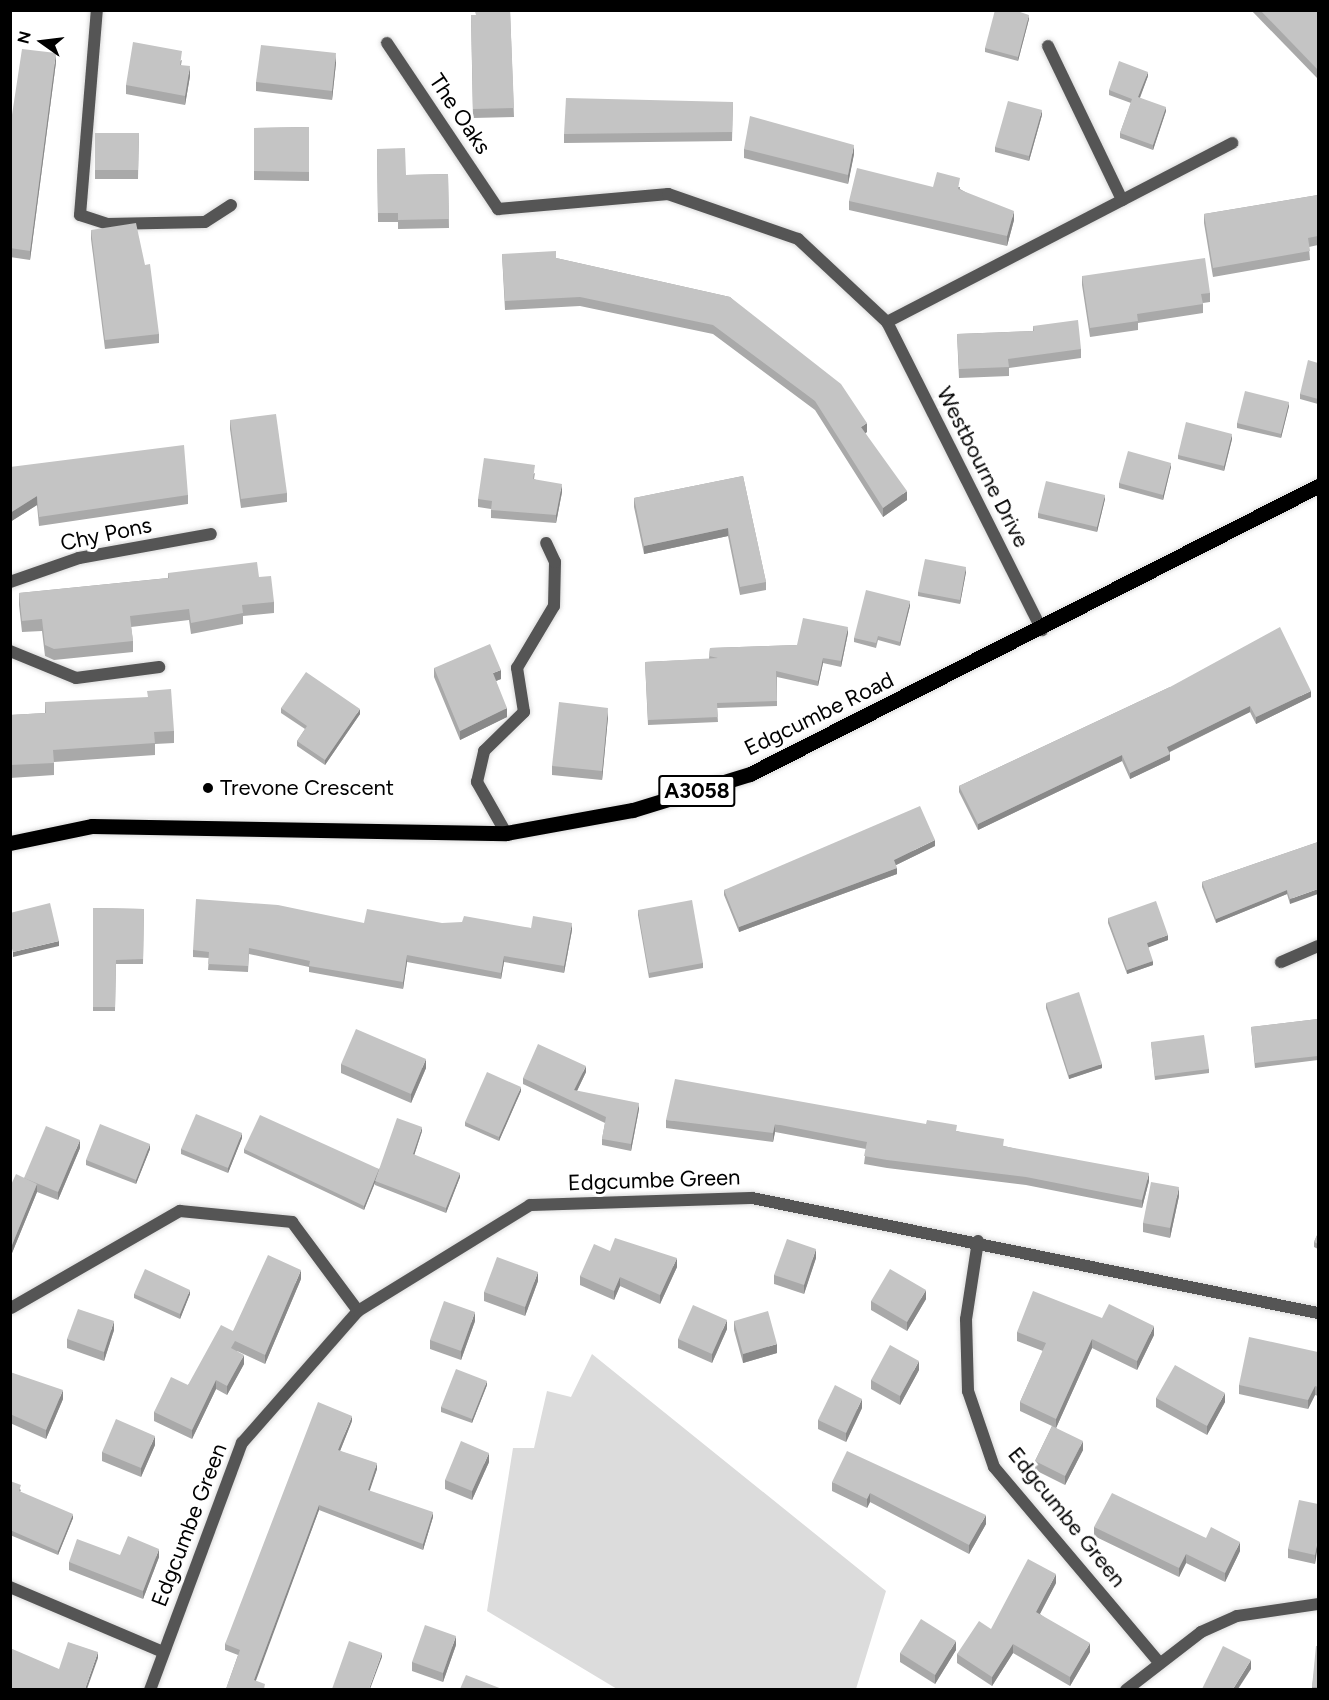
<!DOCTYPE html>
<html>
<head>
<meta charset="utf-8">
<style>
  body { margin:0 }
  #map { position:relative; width:1329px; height:1700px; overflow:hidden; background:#fff; font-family:Figtree,sans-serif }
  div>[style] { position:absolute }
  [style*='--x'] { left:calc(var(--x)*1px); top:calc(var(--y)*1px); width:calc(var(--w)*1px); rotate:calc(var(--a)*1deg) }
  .green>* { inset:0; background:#dcdcdc }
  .roads { filter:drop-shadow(0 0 2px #dbdbdb) drop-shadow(0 0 2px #dbdbdb) }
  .service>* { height:12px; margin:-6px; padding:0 6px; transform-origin:6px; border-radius:6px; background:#555 }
  .minor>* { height:12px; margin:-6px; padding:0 6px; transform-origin:6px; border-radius:6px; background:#555 }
  .primary>* { height:15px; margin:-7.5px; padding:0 7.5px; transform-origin:7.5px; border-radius:7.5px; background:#000 }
  .wall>* { inset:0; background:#a9a9a9 }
  .shaded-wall>* { inset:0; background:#898989 }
  .building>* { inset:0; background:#c4c4c4 }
  .dots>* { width:16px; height:16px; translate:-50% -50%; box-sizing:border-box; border:3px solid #fff; border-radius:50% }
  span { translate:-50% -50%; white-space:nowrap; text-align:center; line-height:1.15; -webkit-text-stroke:6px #fff; paint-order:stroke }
  .shield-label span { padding:2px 4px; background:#fff; border:2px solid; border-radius:4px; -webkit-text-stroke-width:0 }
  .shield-label { font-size:21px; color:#000; font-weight:700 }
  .street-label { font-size:22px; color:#000 }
  .poi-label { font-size:22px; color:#000 }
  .left { translate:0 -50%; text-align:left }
  .frame { position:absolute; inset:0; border:12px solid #000; pointer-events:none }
  .north { position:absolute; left:12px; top:12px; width:60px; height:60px; -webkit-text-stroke:4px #fff; paint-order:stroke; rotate:284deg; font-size:16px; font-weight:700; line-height:24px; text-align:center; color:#000 }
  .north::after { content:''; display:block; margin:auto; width:21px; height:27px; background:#000; clip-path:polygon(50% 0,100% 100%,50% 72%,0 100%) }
</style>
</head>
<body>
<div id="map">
  <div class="green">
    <div style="clip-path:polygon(592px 1354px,886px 1591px,856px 1689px,617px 1689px,487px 1611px,513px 1448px,534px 1448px,547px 1391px,571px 1397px)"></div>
  </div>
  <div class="roads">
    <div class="service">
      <div style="--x:80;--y:215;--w:28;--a:18"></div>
      <div style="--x:107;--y:224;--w:98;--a:-1.2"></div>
      <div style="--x:205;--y:222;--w:31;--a:-33"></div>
      <div style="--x:506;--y:833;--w:59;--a:-119.6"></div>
      <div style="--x:477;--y:782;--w:32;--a:-77"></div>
      <div style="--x:484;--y:751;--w:56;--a:-44.3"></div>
      <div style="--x:524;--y:712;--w:45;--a:-99"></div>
      <div style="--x:517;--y:668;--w:72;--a:-59.2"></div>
      <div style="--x:554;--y:606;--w:44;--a:-88.7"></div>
      <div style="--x:555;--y:562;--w:21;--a:-115"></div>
    </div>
    <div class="minor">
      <div style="--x:387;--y:43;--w:200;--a:56.2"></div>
      <div style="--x:498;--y:209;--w:171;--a:-5"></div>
      <div style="--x:668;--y:194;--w:138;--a:19.1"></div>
      <div style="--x:798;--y:239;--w:122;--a:43"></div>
      <div style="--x:887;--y:322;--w:345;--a:63.3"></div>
      <div style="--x:1048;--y:46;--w:171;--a:64.3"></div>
      <div style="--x:80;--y:215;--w:206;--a:-85.3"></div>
      <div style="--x:887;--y:322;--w:389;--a:-27.4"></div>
      <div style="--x:10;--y:582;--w:73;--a:-19.2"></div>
      <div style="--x:79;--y:558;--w:134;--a:-10.3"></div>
      <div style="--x:10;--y:651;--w:71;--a:22.2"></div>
      <div style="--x:76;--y:678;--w:84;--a:-7.5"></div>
      <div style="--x:1281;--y:962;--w:40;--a:-23.4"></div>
      <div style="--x:978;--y:1241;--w:79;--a:98.7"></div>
      <div style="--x:966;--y:1319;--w:72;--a:88.4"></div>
      <div style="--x:968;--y:1391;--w:80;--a:71.1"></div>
      <div style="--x:994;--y:1467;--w:255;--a:49.8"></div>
      <div style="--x:11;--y:1308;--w:195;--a:-29.9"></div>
      <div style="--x:180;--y:1211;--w:113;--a:5.6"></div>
      <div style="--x:292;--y:1222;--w:111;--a:53.4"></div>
      <div style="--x:10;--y:1587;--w:166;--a:23"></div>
      <div style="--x:150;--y:1690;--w:264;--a:-69.6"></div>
      <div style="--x:242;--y:1443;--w:176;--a:-48.7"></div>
      <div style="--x:358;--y:1311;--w:202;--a:-31.6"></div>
      <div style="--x:530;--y:1205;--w:222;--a:-1.8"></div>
      <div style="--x:752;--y:1198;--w:578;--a:11.49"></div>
      <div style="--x:1126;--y:1690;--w:95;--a:-37.7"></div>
      <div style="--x:1201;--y:1632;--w:39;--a:-24"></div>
      <div style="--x:1237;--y:1616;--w:82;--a:-8.4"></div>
    </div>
    <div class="primary">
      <div style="--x:10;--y:843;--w:84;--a:-11.7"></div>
      <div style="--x:92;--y:826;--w:414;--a:1"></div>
      <div style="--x:506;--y:833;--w:129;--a:-10.3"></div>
      <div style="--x:633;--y:810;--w:122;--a:-17.1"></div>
      <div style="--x:750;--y:774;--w:637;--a:-26.89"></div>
    </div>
  </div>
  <div class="wall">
    <div style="clip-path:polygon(475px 10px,510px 10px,514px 117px,473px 118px,471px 15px,476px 15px)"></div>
    <div style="clip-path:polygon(1251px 10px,1318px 10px,1318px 79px)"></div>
    <div style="clip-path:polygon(1029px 19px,1018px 61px,985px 52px,985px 48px)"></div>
    <div style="clip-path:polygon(182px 60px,181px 65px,190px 76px,185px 105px,126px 94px,126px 85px)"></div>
    <div style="clip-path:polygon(56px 62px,30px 260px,10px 257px,10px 128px)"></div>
    <div style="clip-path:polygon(336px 63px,332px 100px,256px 91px,256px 82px)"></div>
    <div style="clip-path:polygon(1148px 76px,1140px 98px,1166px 111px,1153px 150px,1120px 138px,1120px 133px,1131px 103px,1109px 95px,1109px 90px)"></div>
    <div style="clip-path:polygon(733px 102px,732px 141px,564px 143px,564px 134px)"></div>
    <div style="clip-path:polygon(1042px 115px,1029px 161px,995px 152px,995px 147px)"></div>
    <div style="clip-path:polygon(309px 127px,309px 181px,254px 180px,254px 128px)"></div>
    <div style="clip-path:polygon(95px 133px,139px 133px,138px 179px,95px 179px)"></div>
    <div style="clip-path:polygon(377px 149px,406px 175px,448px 174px,449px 228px,398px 229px,398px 222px,378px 222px)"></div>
    <div style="clip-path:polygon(744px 149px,854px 154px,848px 184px,744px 158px)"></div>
    <div style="clip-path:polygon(933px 187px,960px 187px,960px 189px,1014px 220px,1007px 246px,849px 210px,849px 201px)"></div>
    <div style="clip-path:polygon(1318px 195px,1318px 245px,1309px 247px,1310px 260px,1213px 277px,1204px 223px,1204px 214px)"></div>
    <div style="clip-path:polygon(91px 230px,159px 334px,159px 343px,105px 349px,91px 239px)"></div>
    <div style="clip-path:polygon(502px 254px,556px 258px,730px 297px,867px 432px,865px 433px,907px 500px,883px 517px,815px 410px,713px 334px,580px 306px,505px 310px)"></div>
    <div style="clip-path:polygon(1082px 276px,1210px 293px,1210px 302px,1203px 303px,1203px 313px,1138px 323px,1138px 330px,1090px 337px,1082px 285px)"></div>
    <div style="clip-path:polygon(1033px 326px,1081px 349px,1081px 358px,1009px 368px,1009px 376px,959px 378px,957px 334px,1033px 331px)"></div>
    <div style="clip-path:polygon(1318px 363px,1318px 404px,1300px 399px,1300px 394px)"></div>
    <div style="clip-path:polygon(1289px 406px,1281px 438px,1237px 428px,1237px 423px)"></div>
    <div style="clip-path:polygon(230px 420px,287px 493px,287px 502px,241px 508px,230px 429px)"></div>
    <div style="clip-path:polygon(1232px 439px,1224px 471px,1178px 459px,1178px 455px)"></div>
    <div style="clip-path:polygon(10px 467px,188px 495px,188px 504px,39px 526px,37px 505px,10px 522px)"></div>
    <div style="clip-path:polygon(1171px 467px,1163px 500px,1119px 488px,1119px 483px)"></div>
    <div style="clip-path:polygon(535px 473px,534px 479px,562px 492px,556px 523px,491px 518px,491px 509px,478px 507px,478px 499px)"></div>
    <div style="clip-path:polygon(743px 476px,766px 582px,766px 590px,740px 595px,728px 536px,644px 554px,634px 507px,634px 498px)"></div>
    <div style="clip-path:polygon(1105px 499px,1097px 532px,1038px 518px,1038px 513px)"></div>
    <div style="clip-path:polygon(966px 572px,960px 604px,918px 596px,918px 592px)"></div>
    <div style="clip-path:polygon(168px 573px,259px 577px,274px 602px,274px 613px,243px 616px,243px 624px,191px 634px,189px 620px,131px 627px,133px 641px,133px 652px,54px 660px,45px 656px,42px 631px,22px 632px,19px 605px,19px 593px,168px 578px)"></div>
    <div style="clip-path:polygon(910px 606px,900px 646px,878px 640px,876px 648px,854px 642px,854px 638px)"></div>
    <div style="clip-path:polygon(848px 633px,841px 667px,823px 663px,818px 686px,777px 677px,777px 706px,717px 708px,718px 722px,648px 725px,645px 662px,709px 659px,710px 648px,797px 645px)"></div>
    <div style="clip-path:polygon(434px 668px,501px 679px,496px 681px,507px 717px,460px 740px,434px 677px)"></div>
    <div style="clip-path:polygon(1170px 687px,1311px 697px,1256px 724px,1250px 712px,1170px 752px,1170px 760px,1130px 779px,1122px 761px,978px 830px,959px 792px,959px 786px)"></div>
    <div style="clip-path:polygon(45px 702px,174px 731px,174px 743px,155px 744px,155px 755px,54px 762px,54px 775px,10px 778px,10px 715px,45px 713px)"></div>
    <div style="clip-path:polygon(281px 708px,360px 714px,325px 765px,297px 746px,297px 741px,305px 729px,281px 713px)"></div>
    <div style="clip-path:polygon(608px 717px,602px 780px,552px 775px,552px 766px)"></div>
    <div style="clip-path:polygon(1318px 842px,1290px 904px,1287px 894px,1216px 923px,1202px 887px,1202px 882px)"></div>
    <div style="clip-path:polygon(935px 846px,896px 865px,897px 874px,739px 932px,724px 895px,724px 890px)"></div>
    <div style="clip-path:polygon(93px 908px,144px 909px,143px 964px,116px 964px,115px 1011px,93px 1011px)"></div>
    <div style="clip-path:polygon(638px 910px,703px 963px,703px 968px,649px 978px,638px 915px)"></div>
    <div style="clip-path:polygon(1108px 918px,1168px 940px,1148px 947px,1153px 965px,1127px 974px,1108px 923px)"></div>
    <div style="clip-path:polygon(364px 923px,442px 923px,531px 928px,572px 930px,564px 973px,504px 962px,501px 979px,407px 962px,403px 989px,309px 972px,309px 967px,249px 954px,248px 972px,208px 970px,209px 958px,193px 957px,193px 950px)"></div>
    <div style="clip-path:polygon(1046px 1003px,1102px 1068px,1069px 1079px,1046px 1008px)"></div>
    <div style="clip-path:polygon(1318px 1019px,1318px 1060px,1255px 1068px,1251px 1027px)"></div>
    <div style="clip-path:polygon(1151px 1042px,1209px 1069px,1209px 1073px,1155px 1080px)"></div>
    <div style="clip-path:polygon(341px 1064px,426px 1068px,411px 1103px,341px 1073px)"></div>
    <div style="clip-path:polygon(586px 1072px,577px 1091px,639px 1109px,631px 1151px,602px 1145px,602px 1139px,605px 1123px,523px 1084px,523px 1078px)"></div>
    <div style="clip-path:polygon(521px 1091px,499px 1141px,465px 1126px,465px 1122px)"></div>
    <div style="clip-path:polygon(666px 1120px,957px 1131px,1004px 1146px,1149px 1181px,1142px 1208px,1026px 1185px,887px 1168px,864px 1164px,866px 1149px,775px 1132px,773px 1142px,666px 1128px)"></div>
    <div style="clip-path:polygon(422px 1131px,414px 1155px,460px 1177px,446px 1213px,375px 1185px,375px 1182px,364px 1210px,244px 1153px,244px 1149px,379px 1169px)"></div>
    <div style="clip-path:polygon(242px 1138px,228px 1173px,181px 1154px,181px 1149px)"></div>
    <div style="clip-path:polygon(80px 1148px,58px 1200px,37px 1192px,12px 1253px,10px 1253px,10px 1187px,24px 1178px)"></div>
    <div style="clip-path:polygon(150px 1149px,136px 1184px,86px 1165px,86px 1160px)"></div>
    <div style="clip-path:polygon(1179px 1196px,1170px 1238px,1143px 1232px,1143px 1223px)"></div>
    <div style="clip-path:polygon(1318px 1233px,1318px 1249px,1314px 1247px,1314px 1242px)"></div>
    <div style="clip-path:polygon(610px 1251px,677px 1267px,660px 1304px,620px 1286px,614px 1300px,580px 1285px,580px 1276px)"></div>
    <div style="clip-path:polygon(816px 1258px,804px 1294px,774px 1284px,774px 1275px)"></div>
    <div style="clip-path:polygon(301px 1279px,265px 1364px,237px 1351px,244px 1364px,227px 1395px,216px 1389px,192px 1439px,154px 1421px,154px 1412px,188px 1385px,233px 1331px)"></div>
    <div style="clip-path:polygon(538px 1281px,525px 1316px,484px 1301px,484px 1292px)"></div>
    <div style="clip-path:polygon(134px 1294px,190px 1294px,180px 1319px,134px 1298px)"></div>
    <div style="clip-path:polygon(926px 1299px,907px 1331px,871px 1310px,871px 1301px)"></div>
    <div style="clip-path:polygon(475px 1321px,461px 1360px,430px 1349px,430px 1340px)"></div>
    <div style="clip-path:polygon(734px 1321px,777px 1353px,743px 1363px,734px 1330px)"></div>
    <div style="clip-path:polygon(727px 1329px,712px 1363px,678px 1348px,678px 1339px)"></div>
    <div style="clip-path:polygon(114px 1330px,104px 1361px,67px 1348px,67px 1339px)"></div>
    <div style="clip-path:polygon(1017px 1332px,1154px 1335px,1137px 1370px,1092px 1348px,1056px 1428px,1083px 1450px,1065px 1485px,1035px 1470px,1035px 1461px,1052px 1426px,1020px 1411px,1020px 1402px,1043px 1351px,1017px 1341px)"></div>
    <div style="clip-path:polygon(1318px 1352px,1318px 1396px,1315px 1395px,1308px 1409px,1239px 1394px,1239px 1385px)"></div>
    <div style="clip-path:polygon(919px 1370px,900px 1405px,871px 1389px,871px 1380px)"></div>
    <div style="clip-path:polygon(10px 1372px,63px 1399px,46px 1439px,10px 1423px)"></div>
    <div style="clip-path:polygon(487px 1385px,472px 1423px,441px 1412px,441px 1407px)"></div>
    <div style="clip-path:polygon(1156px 1398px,1225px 1402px,1207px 1435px,1156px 1407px)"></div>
    <div style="clip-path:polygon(862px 1408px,846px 1442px,818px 1429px,818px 1420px)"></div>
    <div style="clip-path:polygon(352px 1421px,340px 1451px,377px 1469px,369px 1491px,433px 1517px,423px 1550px,319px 1510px,255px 1681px,265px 1689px,226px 1689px,238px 1655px,225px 1650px,225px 1644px)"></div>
    <div style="clip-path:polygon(155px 1445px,141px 1477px,102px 1461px,102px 1452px)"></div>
    <div style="clip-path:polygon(489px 1462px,472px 1500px,445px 1489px,445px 1480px)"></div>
    <div style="clip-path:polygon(10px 1481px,21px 1490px,20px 1492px,73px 1518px,58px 1555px,10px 1535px)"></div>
    <div style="clip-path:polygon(832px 1482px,986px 1524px,969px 1554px,870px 1502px,867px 1508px,832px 1491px)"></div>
    <div style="clip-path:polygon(1318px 1504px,1315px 1564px,1288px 1558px,1288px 1549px)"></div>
    <div style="clip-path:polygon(1094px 1527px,1206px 1538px,1240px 1551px,1225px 1582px,1186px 1563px,1179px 1577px,1094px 1536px)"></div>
    <div style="clip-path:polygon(159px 1557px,143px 1599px,69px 1570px,69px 1562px)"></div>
    <div style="clip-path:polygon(1056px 1583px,1040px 1614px,1090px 1652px,1070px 1686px,1013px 1653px,992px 1686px,957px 1663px,957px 1654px)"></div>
    <div style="clip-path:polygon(456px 1645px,443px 1682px,412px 1671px,412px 1662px)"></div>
    <div style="clip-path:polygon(1318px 1646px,1318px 1689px,1312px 1689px,1312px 1687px)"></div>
    <div style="clip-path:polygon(956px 1650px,935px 1684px,900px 1662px,900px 1653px)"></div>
  </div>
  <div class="shaded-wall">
    <div style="clip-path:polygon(1029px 15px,1029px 19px,1018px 61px,1018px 57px)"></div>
    <div style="clip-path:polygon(56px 53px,56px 62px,30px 260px,30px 251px)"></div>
    <div style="clip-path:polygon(336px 53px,336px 63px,332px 100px,332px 91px)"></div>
    <div style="clip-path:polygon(190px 66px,190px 76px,185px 105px,185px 96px)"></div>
    <div style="clip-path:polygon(1148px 72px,1148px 76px,1138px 102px,1138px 97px)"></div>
    <div style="clip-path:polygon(1166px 107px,1166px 111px,1153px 150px,1153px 145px)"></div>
    <div style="clip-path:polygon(1042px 110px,1042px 115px,1029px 161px,1029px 156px)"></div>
    <div style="clip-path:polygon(854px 145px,854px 154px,848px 184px,848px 175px)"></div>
    <div style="clip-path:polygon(1014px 211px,1014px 220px,1007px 246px,1007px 236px)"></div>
    <div style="clip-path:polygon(1289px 402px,1289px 406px,1281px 438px,1281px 434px)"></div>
    <div style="clip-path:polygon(867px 423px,867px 432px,861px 436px,861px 427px)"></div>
    <div style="clip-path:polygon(1232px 434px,1232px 439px,1224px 471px,1224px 466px)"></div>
    <div style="clip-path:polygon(1171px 463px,1171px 467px,1163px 500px,1163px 495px)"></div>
    <div style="clip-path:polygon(562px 484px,562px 492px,556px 523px,556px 515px)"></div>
    <div style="clip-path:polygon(907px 491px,907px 500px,883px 517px,883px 508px)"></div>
    <div style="clip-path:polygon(1105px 495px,1105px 499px,1097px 532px,1097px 527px)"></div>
    <div style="clip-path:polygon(37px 496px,37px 505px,10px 522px,10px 513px)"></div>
    <div style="clip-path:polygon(728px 528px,728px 536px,644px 554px,644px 546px)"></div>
    <div style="clip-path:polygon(966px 567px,966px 572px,960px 604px,960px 600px)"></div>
    <div style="clip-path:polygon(910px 601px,910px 606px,900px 646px,900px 642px)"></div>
    <div style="clip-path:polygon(848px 627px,848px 633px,841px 667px,841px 661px)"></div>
    <div style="clip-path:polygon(823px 658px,823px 663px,818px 686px,818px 681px)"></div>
    <div style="clip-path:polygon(501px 670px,501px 679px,493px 682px,493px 673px)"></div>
    <div style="clip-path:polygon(1311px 691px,1311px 697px,1256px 724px,1256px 717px)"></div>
    <div style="clip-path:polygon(1250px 706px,1250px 712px,1167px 753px,1167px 747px)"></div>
    <div style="clip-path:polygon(507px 708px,507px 717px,460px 740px,460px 731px)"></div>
    <div style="clip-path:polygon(608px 708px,608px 717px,602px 780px,602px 771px)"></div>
    <div style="clip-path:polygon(360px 709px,360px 714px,325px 765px,325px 760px)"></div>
    <div style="clip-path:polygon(1170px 754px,1170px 760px,1130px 779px,1130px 773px)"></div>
    <div style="clip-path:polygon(1122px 755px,1122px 761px,978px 830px,978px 824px)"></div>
    <div style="clip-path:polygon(935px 840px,935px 846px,894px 866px,894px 860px)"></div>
    <div style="clip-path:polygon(897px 868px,897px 874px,739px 932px,739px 927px)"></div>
    <div style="clip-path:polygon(1318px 889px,1318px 894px,1290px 904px,1290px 899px)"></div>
    <div style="clip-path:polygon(1287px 890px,1287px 894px,1216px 923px,1216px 919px)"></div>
    <div style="clip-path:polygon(572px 923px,572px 930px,564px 973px,564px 966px)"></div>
    <div style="clip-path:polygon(1168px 935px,1168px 940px,1147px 948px,1147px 943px)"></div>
    <div style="clip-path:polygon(59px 941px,59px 946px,13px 957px,13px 952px)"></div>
    <div style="clip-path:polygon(407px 955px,407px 962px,403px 989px,403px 982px)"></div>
    <div style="clip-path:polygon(504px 956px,504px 962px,501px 979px,501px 973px)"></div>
    <div style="clip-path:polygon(1153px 961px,1153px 965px,1127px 974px,1127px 970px)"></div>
    <div style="clip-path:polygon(426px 1059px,426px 1068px,411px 1103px,411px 1094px)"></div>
    <div style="clip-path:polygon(1102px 1064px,1102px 1068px,1069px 1079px,1069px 1075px)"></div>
    <div style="clip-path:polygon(586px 1066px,586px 1072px,574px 1097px,574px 1090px)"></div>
    <div style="clip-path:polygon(521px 1087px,521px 1091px,499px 1141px,499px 1137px)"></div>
    <div style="clip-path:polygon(639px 1103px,639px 1109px,631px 1151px,631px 1144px)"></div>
    <div style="clip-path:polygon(775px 1124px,775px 1132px,773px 1142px,773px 1133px)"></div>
    <div style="clip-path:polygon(422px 1127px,422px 1131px,413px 1159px,413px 1154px)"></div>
    <div style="clip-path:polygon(242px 1133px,242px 1138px,228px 1173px,228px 1168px)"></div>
    <div style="clip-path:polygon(80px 1140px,80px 1148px,58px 1200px,58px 1192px)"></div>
    <div style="clip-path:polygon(150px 1144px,150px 1149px,136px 1184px,136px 1180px)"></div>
    <div style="clip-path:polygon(379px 1169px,379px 1173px,364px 1210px,364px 1206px)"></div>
    <div style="clip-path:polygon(460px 1173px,460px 1177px,446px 1213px,446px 1208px)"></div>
    <div style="clip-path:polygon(1149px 1173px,1149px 1181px,1142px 1208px,1142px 1200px)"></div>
    <div style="clip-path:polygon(37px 1184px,37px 1192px,12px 1253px,12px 1245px)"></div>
    <div style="clip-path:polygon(1179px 1187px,1179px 1196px,1170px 1238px,1170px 1228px)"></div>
    <div style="clip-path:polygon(816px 1249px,816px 1258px,804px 1294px,804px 1285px)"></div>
    <div style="clip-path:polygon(677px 1258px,677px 1267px,660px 1304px,660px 1295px)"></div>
    <div style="clip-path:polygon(301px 1270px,301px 1279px,265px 1364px,265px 1355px)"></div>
    <div style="clip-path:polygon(538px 1272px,538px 1281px,525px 1316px,525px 1307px)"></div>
    <div style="clip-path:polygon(620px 1277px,620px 1286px,614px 1300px,614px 1291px)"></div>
    <div style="clip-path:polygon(190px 1290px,190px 1294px,180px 1319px,180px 1314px)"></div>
    <div style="clip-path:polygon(926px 1290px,926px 1299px,907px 1331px,907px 1322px)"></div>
    <div style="clip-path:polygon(475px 1312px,475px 1321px,461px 1360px,461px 1351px)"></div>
    <div style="clip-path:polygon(727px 1320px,727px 1329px,712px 1363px,712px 1354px)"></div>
    <div style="clip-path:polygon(114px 1321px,114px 1330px,104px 1361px,104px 1352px)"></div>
    <div style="clip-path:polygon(1154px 1326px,1154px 1335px,1137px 1370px,1137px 1361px)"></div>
    <div style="clip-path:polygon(1092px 1339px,1092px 1348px,1056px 1428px,1056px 1419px)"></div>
    <div style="clip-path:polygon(777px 1344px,777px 1353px,743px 1363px,743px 1354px)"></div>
    <div style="clip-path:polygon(244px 1355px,244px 1364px,227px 1395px,227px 1386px)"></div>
    <div style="clip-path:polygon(919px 1361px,919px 1370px,900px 1405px,900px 1396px)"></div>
    <div style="clip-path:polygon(216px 1380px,216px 1389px,192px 1439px,192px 1430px)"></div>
    <div style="clip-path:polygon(487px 1381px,487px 1385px,472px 1423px,472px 1419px)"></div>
    <div style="clip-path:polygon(1315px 1386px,1315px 1395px,1308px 1409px,1308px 1400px)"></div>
    <div style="clip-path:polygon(63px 1390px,63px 1399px,46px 1439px,46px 1430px)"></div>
    <div style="clip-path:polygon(1225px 1393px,1225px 1402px,1207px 1435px,1207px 1426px)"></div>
    <div style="clip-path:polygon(862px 1399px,862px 1408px,846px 1442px,846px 1433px)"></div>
    <div style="clip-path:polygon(352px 1416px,352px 1421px,338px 1456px,338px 1450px)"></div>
    <div style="clip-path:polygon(155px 1436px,155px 1445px,141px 1477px,141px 1468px)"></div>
    <div style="clip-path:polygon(1083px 1441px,1083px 1450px,1065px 1485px,1065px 1476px)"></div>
    <div style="clip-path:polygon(489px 1453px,489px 1462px,472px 1500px,472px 1491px)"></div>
    <div style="clip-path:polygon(377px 1463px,377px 1469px,368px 1496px,368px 1490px)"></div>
    <div style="clip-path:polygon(870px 1493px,870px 1502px,867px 1508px,867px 1499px)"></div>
    <div style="clip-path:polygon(319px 1505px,319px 1510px,254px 1686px,254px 1680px)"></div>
    <div style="clip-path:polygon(433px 1512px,433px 1517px,423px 1550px,423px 1544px)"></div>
    <div style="clip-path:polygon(73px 1514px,73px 1518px,58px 1555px,58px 1551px)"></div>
    <div style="clip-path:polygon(986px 1515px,986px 1524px,969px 1554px,969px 1545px)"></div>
    <div style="clip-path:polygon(1318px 1537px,1318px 1546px,1315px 1564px,1315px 1555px)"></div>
    <div style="clip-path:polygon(1240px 1542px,1240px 1551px,1225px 1582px,1225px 1573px)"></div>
    <div style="clip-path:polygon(159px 1549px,159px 1557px,143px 1599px,143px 1591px)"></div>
    <div style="clip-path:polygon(1186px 1554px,1186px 1563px,1179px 1577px,1179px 1568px)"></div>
    <div style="clip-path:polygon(1056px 1574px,1056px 1583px,1036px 1621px,1036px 1612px)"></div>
    <div style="clip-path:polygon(456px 1636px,456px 1645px,443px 1682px,443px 1673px)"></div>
    <div style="clip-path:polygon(956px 1641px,956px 1650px,935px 1684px,935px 1675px)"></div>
    <div style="clip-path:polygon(1090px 1643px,1090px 1652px,1070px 1686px,1070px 1677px)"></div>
    <div style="clip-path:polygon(1013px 1644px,1013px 1653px,992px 1686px,992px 1677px)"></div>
    <div style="clip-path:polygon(98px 1652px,98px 1658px,87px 1689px,85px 1689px)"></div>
    <div style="clip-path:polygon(382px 1653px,382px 1657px,370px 1689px,369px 1689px)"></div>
    <div style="clip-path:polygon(1251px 1660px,1251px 1669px,1238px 1689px,1233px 1689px)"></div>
  </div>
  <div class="building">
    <div style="clip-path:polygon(476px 10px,510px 10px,514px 108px,473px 109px,471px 15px,476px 15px)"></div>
    <div style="clip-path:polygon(995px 10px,1014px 10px,1029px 15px,1018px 57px,985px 48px)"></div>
    <div style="clip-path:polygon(1260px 10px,1318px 10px,1318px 70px)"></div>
    <div style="clip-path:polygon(133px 42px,182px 51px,180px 65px,190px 66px,185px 96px,126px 85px)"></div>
    <div style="clip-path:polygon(261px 45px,336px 53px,332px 91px,256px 82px)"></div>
    <div style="clip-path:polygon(22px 49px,56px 53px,30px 251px,10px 248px,10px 128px)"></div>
    <div style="clip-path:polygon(1119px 61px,1148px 72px,1138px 97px,1166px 107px,1153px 145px,1120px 133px,1132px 99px,1109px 90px)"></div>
    <div style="clip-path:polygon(566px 98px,733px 102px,732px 132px,564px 134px)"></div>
    <div style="clip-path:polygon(1008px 101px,1042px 110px,1029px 156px,995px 147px)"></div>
    <div style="clip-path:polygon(750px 116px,854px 145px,848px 175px,744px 149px)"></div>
    <div style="clip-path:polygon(309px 127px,309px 172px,254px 171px,254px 128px)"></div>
    <div style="clip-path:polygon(95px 133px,139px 133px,138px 170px,95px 170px)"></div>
    <div style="clip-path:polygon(405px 148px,406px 175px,448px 174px,449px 219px,398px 220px,398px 213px,378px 213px,377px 149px)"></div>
    <div style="clip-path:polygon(857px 168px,933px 187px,937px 172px,960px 178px,958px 189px,1014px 211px,1007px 236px,849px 201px)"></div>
    <div style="clip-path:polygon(1318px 195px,1318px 236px,1308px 238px,1310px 251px,1213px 268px,1204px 214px)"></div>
    <div style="clip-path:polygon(136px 223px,145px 265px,150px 264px,159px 334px,105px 340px,91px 230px)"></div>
    <div style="clip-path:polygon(556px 251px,556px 258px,730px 297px,841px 384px,867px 423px,861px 427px,907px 491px,883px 508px,815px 401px,713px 325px,580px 297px,505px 301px,502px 254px)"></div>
    <div style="clip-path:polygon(1205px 258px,1210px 293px,1201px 294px,1203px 304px,1137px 314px,1138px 321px,1090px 328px,1082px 276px)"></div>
    <div style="clip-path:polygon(1078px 320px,1081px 349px,1008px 359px,1009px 367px,959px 369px,957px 334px,1034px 331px,1033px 326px)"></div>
    <div style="clip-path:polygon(1308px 360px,1318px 363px,1318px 399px,1300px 394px)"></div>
    <div style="clip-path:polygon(1245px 391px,1289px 402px,1281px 434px,1237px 423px)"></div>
    <div style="clip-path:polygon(276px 414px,287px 493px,241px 499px,230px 420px)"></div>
    <div style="clip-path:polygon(1186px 422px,1232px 434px,1224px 466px,1178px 455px)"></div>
    <div style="clip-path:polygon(184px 445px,188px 495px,39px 517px,37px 496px,10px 513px,10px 467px)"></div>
    <div style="clip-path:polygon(1128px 451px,1171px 463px,1163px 495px,1119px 483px)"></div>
    <div style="clip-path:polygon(484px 458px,535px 465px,533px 479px,562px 484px,556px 515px,491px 510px,492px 501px,478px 499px)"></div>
    <div style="clip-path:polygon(743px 476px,766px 582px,740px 587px,728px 528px,644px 546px,634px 498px)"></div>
    <div style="clip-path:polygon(1046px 481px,1105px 495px,1097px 527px,1038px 513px)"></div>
    <div style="clip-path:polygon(925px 559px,966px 567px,960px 600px,918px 592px)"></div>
    <div style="clip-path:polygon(257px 562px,259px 577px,271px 576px,274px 602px,242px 605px,243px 613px,191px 623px,189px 609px,130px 616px,133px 641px,54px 649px,45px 645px,42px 619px,22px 621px,19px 593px,169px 578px,168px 573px)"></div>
    <div style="clip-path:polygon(866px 590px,910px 601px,900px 642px,878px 636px,876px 643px,854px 638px)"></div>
    <div style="clip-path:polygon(803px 618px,848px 627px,841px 661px,823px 658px,818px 681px,776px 671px,777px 701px,717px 703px,718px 717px,648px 720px,645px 662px,718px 658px,709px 656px,710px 648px,797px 645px)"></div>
    <div style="clip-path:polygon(1280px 627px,1311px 691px,1256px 717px,1250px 706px,1167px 747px,1170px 754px,1130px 773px,1122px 755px,978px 824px,959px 786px,1170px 687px)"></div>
    <div style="clip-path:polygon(490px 644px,501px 670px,493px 673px,507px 708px,460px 731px,434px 668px)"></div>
    <div style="clip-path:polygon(306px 672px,360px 709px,325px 760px,297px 741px,307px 726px,281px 708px)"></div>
    <div style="clip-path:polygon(171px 689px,174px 731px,154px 732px,155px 743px,53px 750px,54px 763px,10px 765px,10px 715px,46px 713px,45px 702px,148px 697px,147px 691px)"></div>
    <div style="clip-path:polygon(559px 702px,608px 708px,602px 771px,552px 766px)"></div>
    <div style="clip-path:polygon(920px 806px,935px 840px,894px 860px,897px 868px,739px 927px,724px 890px)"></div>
    <div style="clip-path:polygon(1318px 842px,1318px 889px,1290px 899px,1287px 890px,1216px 919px,1202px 882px)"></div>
    <div style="clip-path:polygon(196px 899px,278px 905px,364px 923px,367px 909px,442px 923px,462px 922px,464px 916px,531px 928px,533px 916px,572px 923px,564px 966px,504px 956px,501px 973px,407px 955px,403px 982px,309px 966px,310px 961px,249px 948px,248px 966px,208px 964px,209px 952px,193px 950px)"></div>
    <div style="clip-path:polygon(692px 900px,703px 963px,649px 973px,638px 910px)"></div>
    <div style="clip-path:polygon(1156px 901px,1168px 935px,1147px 943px,1153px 961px,1127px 970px,1108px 918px)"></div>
    <div style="clip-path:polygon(50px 903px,59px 941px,13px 952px,10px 942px,10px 913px)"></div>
    <div style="clip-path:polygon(93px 908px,144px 909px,143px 959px,116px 960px,115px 1007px,93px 1007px)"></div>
    <div style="clip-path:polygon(1079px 992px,1102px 1064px,1069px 1075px,1046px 1003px)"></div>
    <div style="clip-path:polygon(1318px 1019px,1318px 1056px,1255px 1063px,1251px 1027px)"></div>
    <div style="clip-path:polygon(356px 1029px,426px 1059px,411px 1094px,341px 1064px)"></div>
    <div style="clip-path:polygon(1204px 1035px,1209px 1069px,1155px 1076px,1151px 1042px)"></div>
    <div style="clip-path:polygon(538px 1044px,586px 1066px,574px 1090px,639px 1103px,631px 1144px,602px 1139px,606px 1117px,523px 1078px)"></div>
    <div style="clip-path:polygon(487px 1072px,521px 1087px,499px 1137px,465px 1122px)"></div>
    <div style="clip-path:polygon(675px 1079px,926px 1124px,927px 1120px,957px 1125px,956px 1131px,1004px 1139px,1003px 1146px,1149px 1173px,1142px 1200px,1026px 1177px,887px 1160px,864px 1156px,867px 1142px,775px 1124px,773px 1133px,666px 1120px)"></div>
    <div style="clip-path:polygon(196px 1114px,242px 1133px,228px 1168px,181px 1149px)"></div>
    <div style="clip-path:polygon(260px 1115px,379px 1169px,364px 1206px,244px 1149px)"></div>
    <div style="clip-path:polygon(397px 1118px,422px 1127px,413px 1154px,460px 1173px,446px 1208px,375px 1181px)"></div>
    <div style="clip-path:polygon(100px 1124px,150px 1144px,136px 1180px,86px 1160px)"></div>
    <div style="clip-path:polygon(46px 1126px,80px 1140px,58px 1192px,24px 1178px)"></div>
    <div style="clip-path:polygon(16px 1174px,37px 1184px,12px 1245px,10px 1245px,10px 1187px)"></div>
    <div style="clip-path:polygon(1151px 1182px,1179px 1187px,1170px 1228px,1143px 1223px)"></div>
    <div style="clip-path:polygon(1318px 1233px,1318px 1244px,1314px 1242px)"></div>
    <div style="clip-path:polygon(615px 1238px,677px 1258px,660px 1295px,620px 1277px,614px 1291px,580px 1276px,594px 1244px,610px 1251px)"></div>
    <div style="clip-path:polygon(787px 1239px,816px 1249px,804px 1285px,774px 1275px)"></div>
    <div style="clip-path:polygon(268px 1255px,301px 1270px,265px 1355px,235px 1341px,231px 1348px,244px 1355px,227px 1386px,216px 1380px,192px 1430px,154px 1412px,171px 1377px,188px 1385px,221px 1325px,233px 1331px)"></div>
    <div style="clip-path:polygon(497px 1257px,538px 1272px,525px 1307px,484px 1292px)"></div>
    <div style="clip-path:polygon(145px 1269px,190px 1290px,180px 1314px,134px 1294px)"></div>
    <div style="clip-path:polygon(890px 1269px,926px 1290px,907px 1322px,871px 1301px)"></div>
    <div style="clip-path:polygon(1033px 1291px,1102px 1318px,1109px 1304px,1154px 1326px,1137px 1361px,1092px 1339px,1056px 1419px,1020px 1402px,1046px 1343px,1017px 1332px)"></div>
    <div style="clip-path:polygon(444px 1301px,475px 1312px,461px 1351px,430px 1340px)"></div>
    <div style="clip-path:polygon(693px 1305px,727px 1320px,712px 1354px,678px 1339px)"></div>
    <div style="clip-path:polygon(78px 1309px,114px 1321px,104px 1352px,67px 1339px)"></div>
    <div style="clip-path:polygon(768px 1311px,777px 1344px,743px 1354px,734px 1321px)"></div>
    <div style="clip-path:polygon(1249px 1337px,1318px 1352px,1318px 1387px,1315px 1386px,1308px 1400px,1239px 1385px)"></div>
    <div style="clip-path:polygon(890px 1345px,919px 1361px,900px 1396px,871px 1380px)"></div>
    <div style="clip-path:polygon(1175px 1365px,1225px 1393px,1207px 1426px,1156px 1398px)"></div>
    <div style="clip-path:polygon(456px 1369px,487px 1381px,472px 1419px,441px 1407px)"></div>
    <div style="clip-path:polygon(10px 1372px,63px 1390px,46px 1430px,10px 1414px)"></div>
    <div style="clip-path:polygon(835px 1385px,862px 1399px,846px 1433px,818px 1420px)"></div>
    <div style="clip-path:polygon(318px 1402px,352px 1416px,338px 1450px,377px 1463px,368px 1490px,433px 1512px,423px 1544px,319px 1505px,254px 1680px,265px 1684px,264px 1689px,226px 1689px,240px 1650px,225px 1644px)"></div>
    <div style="clip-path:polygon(116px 1419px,155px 1436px,141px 1468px,102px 1452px)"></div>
    <div style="clip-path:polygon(1052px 1426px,1083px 1441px,1065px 1476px,1035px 1461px)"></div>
    <div style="clip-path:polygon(461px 1441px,489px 1453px,472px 1491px,445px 1480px)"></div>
    <div style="clip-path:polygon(847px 1451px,986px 1515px,969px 1545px,870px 1493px,867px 1499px,832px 1482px)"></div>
    <div style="clip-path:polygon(10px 1481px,21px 1485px,19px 1491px,73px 1514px,58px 1551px,10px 1530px)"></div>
    <div style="clip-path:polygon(1112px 1493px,1206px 1538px,1211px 1527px,1240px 1542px,1225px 1573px,1186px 1554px,1179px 1568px,1094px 1527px)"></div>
    <div style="clip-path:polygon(1299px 1500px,1318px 1504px,1318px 1537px,1315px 1555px,1288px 1549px)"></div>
    <div style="clip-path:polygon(128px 1536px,159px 1549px,143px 1591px,69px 1562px,77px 1539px,120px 1555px)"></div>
    <div style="clip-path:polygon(1028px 1559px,1056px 1574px,1036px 1612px,1090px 1643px,1070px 1677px,1013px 1644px,992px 1677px,957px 1654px,979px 1621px,991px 1629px)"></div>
    <div style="clip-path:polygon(921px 1619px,956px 1641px,935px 1675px,900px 1653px)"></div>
    <div style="clip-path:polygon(425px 1625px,456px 1636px,443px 1673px,412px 1662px)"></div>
    <div style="clip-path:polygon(349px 1641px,382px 1653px,369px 1689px,332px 1689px)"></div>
    <div style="clip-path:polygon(68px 1642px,98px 1652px,85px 1689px,14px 1689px,10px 1688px,10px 1648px,59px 1669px)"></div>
    <div style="clip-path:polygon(1223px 1646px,1251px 1660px,1233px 1689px,1202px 1689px)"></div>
    <div style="clip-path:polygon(1316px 1646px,1318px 1646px,1318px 1687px,1312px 1687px)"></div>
    <div style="clip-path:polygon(466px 1675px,502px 1689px,460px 1689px)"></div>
  </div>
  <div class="dots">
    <div style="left:208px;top:788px;background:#000"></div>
  </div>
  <div class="shield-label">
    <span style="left:697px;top:791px">A3058</span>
  </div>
  <div class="street-label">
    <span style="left:460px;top:114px;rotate:56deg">The Oaks</span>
    <span style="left:983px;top:467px;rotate:63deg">Westbourne Drive</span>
    <span style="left:106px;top:534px;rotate:-12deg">Chy Pons</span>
    <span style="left:819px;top:714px;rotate:-26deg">Edgcumbe Road</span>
    <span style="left:654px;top:1180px;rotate:-2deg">Edgcumbe Green</span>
    <span style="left:1067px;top:1517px;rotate:51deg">Edgcumbe Green</span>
    <span style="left:189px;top:1525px;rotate:-69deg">Edgcumbe Green</span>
  </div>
  <div class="poi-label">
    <span class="left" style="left:220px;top:788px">Trevone Crescent</span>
  </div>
  <div class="frame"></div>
  <div class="north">N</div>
</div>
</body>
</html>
